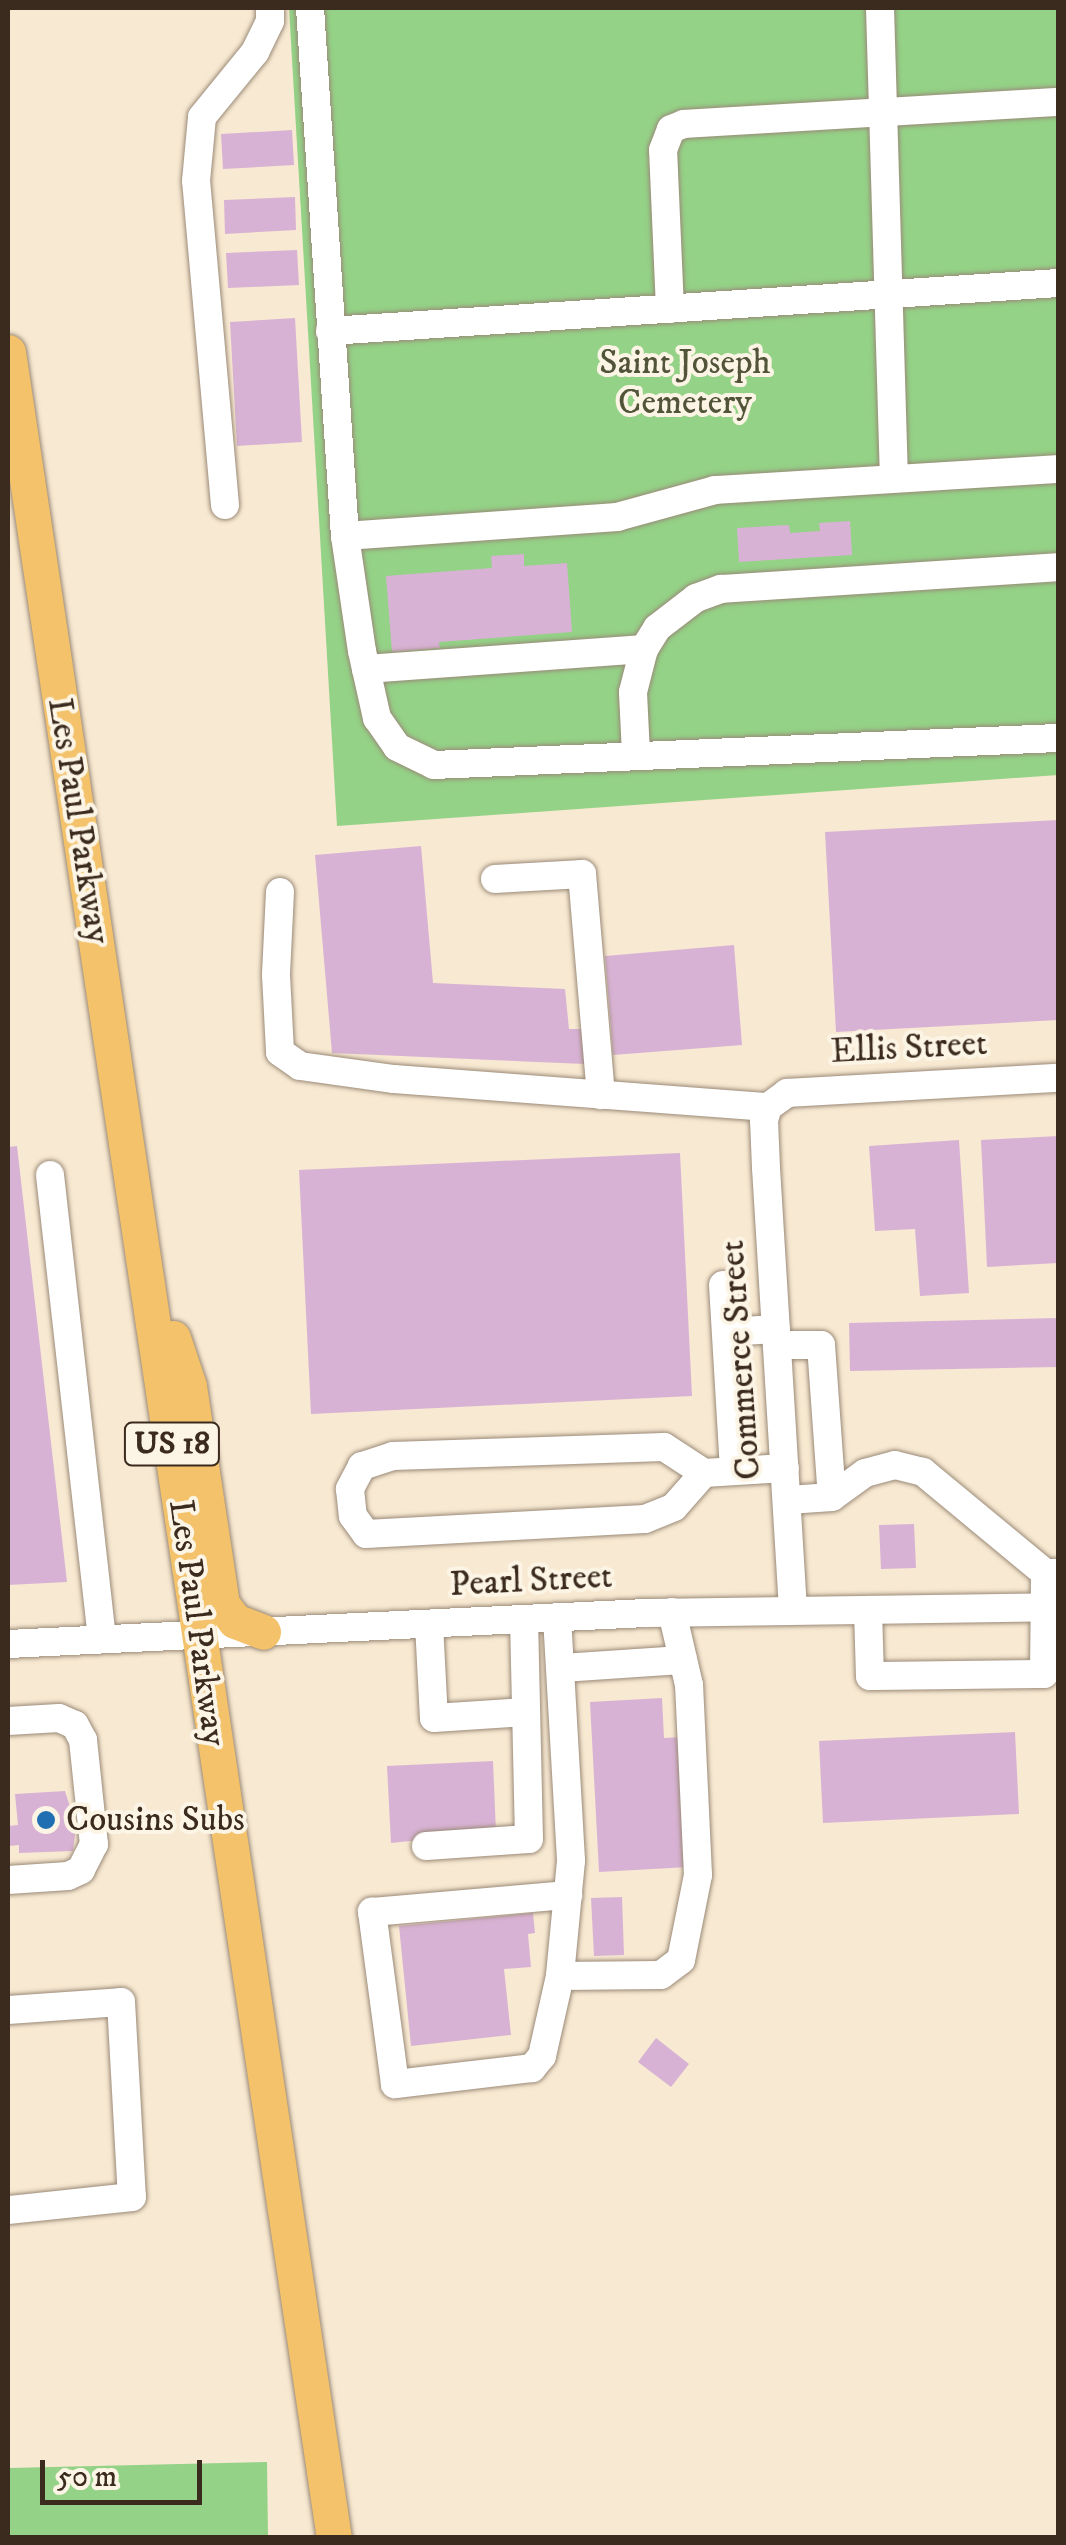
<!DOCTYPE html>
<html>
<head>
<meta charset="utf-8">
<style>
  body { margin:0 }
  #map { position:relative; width:1066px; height:2545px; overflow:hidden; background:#f8e9d2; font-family:"IM FELL DW Pica",serif }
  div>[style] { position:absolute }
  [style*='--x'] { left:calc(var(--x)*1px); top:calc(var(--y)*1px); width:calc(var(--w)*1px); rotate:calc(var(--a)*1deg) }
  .green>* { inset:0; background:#94d287 }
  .building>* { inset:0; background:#d8b2d4 }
  .roads { filter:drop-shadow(0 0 2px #9a8a78) drop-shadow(0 0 2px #9a8a78) }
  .minor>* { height:28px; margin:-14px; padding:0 14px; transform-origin:14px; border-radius:14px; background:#fff }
  .major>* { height:35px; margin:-17.5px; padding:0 17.5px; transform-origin:17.5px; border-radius:17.5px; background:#f3c26a }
  .dots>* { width:28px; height:28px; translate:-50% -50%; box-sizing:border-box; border:5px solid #fcf5e5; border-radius:50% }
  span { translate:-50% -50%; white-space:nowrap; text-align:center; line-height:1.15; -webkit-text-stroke:8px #fcf5e5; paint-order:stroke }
  .shield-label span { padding:2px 8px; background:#fcf5e5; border:2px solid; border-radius:8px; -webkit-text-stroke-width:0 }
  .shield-label { font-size:32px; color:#3b2a1e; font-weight:700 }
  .park-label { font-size:35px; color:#515438 }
  .street-label { font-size:35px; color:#3b2a1e }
  .poi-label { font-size:35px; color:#3b2a1e }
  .left { translate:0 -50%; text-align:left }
  .frame { position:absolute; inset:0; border:10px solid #3b2a1e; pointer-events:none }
  .scale { position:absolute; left:40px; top:2460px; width:162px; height:45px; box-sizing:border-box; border:5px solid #3b2a1e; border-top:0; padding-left:12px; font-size:30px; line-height:35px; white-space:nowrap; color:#3b2a1e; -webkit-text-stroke:8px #fcf5e5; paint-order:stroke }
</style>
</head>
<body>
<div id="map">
  <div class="green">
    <div style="clip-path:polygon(289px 8px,1058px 8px,1058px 775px,337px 826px)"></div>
    <div style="clip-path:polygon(267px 2462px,268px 2537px,8px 2537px,8px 2468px)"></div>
  </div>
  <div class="building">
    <div style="clip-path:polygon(292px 130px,294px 165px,223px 169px,221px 134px)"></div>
    <div style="clip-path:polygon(295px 197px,296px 230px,225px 234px,224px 200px)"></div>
    <div style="clip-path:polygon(297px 250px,299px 285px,228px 288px,226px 253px)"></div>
    <div style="clip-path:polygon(295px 318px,302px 442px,237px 446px,230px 322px)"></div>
    <div style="clip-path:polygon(850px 521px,852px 555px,739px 562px,737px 528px,789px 525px,790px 533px,820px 531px,819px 523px)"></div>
    <div style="clip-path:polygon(524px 554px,524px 566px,567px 563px,572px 632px,439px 642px,440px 648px,392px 652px,386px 576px,492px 568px,491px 556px)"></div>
    <div style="clip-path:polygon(1058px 820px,1058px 1020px,836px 1032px,825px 832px)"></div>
    <div style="clip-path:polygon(421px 846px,433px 983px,565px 989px,569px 1029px,582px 1029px,585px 1064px,332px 1053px,315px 855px)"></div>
    <div style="clip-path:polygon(734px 945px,742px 1045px,613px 1055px,605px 956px)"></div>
    <div style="clip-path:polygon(1058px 1136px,1058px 1263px,987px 1267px,981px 1140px)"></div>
    <div style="clip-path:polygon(959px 1140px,969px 1293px,920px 1296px,915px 1229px,875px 1231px,869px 1146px)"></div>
    <div style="clip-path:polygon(17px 1146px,67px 1582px,8px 1585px,8px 1147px)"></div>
    <div style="clip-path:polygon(680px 1153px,692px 1396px,311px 1414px,299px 1170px)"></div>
    <div style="clip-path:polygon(1058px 1318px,1058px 1367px,850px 1371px,849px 1323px)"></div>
    <div style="clip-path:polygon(914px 1524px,916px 1568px,881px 1569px,879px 1525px)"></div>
    <div style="clip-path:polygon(662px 1698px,664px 1738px,683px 1737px,689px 1867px,599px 1872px,590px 1702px)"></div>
    <div style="clip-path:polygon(1015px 1732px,1019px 1814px,823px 1823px,819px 1741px)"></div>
    <div style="clip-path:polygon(493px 1761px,496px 1832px,391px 1843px,387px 1766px)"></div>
    <div style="clip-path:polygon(65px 1791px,76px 1826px,73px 1851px,19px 1853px,19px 1845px,9px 1846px,8px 1826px,18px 1825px,15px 1794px)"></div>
    <div style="clip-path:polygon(622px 1897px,624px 1955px,594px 1956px,591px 1898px)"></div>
    <div style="clip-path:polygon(533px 1913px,535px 1933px,528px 1934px,531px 1967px,504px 1969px,511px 2035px,411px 2046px,399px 1926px)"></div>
    <div style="clip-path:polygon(656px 2038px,689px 2064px,671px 2087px,638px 2062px)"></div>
  </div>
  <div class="roads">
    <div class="minor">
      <div style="--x:310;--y:8;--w:529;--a:86.21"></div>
      <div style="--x:345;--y:536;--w:116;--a:81.6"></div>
      <div style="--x:362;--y:651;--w:69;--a:77.4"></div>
      <div style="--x:377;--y:718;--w:35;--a:55"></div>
      <div style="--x:397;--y:747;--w:41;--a:25.9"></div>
      <div style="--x:434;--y:765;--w:625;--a:-2.48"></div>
      <div style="--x:880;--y:8;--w:469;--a:88.3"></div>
      <div style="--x:670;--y:309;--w:159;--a:-92.5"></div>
      <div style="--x:663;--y:150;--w:22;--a:-69"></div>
      <div style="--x:671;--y:129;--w:14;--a:-21"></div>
      <div style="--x:684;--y:124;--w:375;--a:-3.4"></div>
      <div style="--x:330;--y:331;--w:730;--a:-3.77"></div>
      <div style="--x:225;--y:505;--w:325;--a:-95.1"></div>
      <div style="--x:196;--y:181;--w:64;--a:-84.6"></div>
      <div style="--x:202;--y:117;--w:84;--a:-50.8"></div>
      <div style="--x:255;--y:52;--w:34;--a:-64"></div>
      <div style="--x:270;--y:21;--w:13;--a:-90"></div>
      <div style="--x:345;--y:536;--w:273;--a:-4"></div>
      <div style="--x:617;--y:517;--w:102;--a:-15.4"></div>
      <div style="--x:715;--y:490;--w:344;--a:-3.5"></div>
      <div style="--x:366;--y:669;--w:279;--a:-4.1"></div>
      <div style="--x:636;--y:754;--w:62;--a:-92.8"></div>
      <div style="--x:633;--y:692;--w:44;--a:-75.7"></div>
      <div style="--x:644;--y:649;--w:25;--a:-58"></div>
      <div style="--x:657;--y:628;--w:49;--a:-37.6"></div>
      <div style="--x:696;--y:598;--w:27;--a:-20"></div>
      <div style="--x:721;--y:589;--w:338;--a:-3.7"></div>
      <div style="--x:495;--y:879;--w:87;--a:-3.3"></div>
      <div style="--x:582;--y:874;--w:222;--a:85.1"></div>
      <div style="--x:280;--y:892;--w:83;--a:92.8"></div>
      <div style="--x:276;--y:975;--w:77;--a:87"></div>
      <div style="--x:280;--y:1052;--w:24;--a:35"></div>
      <div style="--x:300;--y:1066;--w:95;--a:7.9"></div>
      <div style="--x:394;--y:1079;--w:375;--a:4.3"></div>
      <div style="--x:768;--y:1107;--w:14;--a:107"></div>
      <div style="--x:764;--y:1120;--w:48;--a:87.6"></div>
      <div style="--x:766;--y:1168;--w:443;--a:86.5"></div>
      <div style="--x:768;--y:1107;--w:24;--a:-36"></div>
      <div style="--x:787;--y:1093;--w:271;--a:-3.2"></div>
      <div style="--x:50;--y:1175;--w:467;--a:83.6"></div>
      <div style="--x:723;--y:1285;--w:186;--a:86.6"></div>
      <div style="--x:726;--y:1332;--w:50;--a:-3.4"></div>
      <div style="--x:777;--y:1345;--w:44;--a:0"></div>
      <div style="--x:821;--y:1345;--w:152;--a:85.9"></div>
      <div style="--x:832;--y:1497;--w:44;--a:176.1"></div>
      <div style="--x:704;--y:1473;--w:48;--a:-147"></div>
      <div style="--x:664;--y:1447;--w:271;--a:178.1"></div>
      <div style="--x:393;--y:1456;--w:33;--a:162"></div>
      <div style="--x:362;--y:1466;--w:26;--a:118"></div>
      <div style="--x:350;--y:1489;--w:27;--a:84"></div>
      <div style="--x:353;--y:1516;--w:22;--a:54"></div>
      <div style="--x:366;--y:1534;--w:279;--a:-3.1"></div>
      <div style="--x:645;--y:1519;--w:31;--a:-22"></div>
      <div style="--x:674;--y:1507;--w:45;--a:-48.6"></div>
      <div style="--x:704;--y:1473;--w:81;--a:-3.5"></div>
      <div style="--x:832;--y:1497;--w:41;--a:-36"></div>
      <div style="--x:865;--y:1473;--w:31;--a:-15"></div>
      <div style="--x:895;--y:1465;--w:29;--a:14"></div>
      <div style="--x:923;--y:1472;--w:158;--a:39.6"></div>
      <div style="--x:868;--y:1610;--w:66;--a:88.3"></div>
      <div style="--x:870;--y:1676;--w:174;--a:-0.7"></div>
      <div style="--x:1044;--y:1674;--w:101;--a:-89.4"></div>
      <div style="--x:1045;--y:1573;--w:13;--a:0"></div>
      <div style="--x:557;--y:1617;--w:244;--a:86.7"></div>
      <div style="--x:571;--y:1861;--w:116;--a:95.5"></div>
      <div style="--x:560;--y:1976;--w:101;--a:-0.6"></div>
      <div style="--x:661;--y:1975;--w:25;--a:-37"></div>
      <div style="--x:681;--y:1960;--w:87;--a:-78.7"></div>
      <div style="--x:698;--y:1875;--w:190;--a:-92.7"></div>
      <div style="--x:689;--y:1685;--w:75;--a:-103.1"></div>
      <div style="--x:429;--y:1624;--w:94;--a:87"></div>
      <div style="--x:434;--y:1718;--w:92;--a:-3.7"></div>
      <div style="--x:8;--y:1644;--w:640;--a:-2.78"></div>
      <div style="--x:647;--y:1613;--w:411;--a:-0.8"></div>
      <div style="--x:561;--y:1668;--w:122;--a:-3.8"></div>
      <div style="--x:8;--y:1721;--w:51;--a:-3.4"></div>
      <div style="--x:59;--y:1718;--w:17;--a:24"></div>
      <div style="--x:75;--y:1725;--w:17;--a:62"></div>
      <div style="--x:83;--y:1740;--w:105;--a:84"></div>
      <div style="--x:94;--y:1844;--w:29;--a:117"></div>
      <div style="--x:81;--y:1870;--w:14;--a:155"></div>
      <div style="--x:68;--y:1876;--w:60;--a:176.2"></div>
      <div style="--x:426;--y:1846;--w:103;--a:-3.9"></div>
      <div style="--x:529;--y:1839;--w:220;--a:-91.3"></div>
      <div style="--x:560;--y:1976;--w:82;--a:102.7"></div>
      <div style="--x:542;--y:2056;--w:16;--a:130"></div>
      <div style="--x:532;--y:2068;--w:138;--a:173.3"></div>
      <div style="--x:395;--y:2084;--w:174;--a:-97.6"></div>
      <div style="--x:372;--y:1912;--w:197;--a:-5"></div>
      <div style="--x:8;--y:2010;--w:113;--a:-4"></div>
      <div style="--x:121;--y:2002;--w:195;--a:86.8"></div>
      <div style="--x:132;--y:2197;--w:125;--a:174"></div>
    </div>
    <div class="major">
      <div style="--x:8;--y:352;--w:2210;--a:81.52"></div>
      <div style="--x:173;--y:1338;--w:51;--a:71.6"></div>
      <div style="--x:189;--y:1386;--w:220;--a:81.4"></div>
      <div style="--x:222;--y:1604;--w:21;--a:53"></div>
      <div style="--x:235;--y:1621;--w:30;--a:21"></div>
    </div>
  </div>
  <div class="dots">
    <div style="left:46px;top:1820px;background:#1f6fb2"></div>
  </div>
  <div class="shield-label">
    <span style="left:172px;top:1444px">US 18</span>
  </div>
  <div class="park-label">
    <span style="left:685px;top:383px">Saint Joseph<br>Cemetery</span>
  </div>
  <div class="street-label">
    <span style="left:78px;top:821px;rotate:81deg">Les Paul Parkway</span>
    <span style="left:909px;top:1048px;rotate:-3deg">Ellis Street</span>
    <span style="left:741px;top:1360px;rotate:-94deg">Commerce Street</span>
    <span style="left:531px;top:1581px;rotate:-3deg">Pearl Street</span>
    <span style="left:197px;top:1623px;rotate:82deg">Les Paul Parkway</span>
  </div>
  <div class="poi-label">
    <span class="left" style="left:66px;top:1820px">Cousins Subs</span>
  </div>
  <div class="frame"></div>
  <div class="scale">50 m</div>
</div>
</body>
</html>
